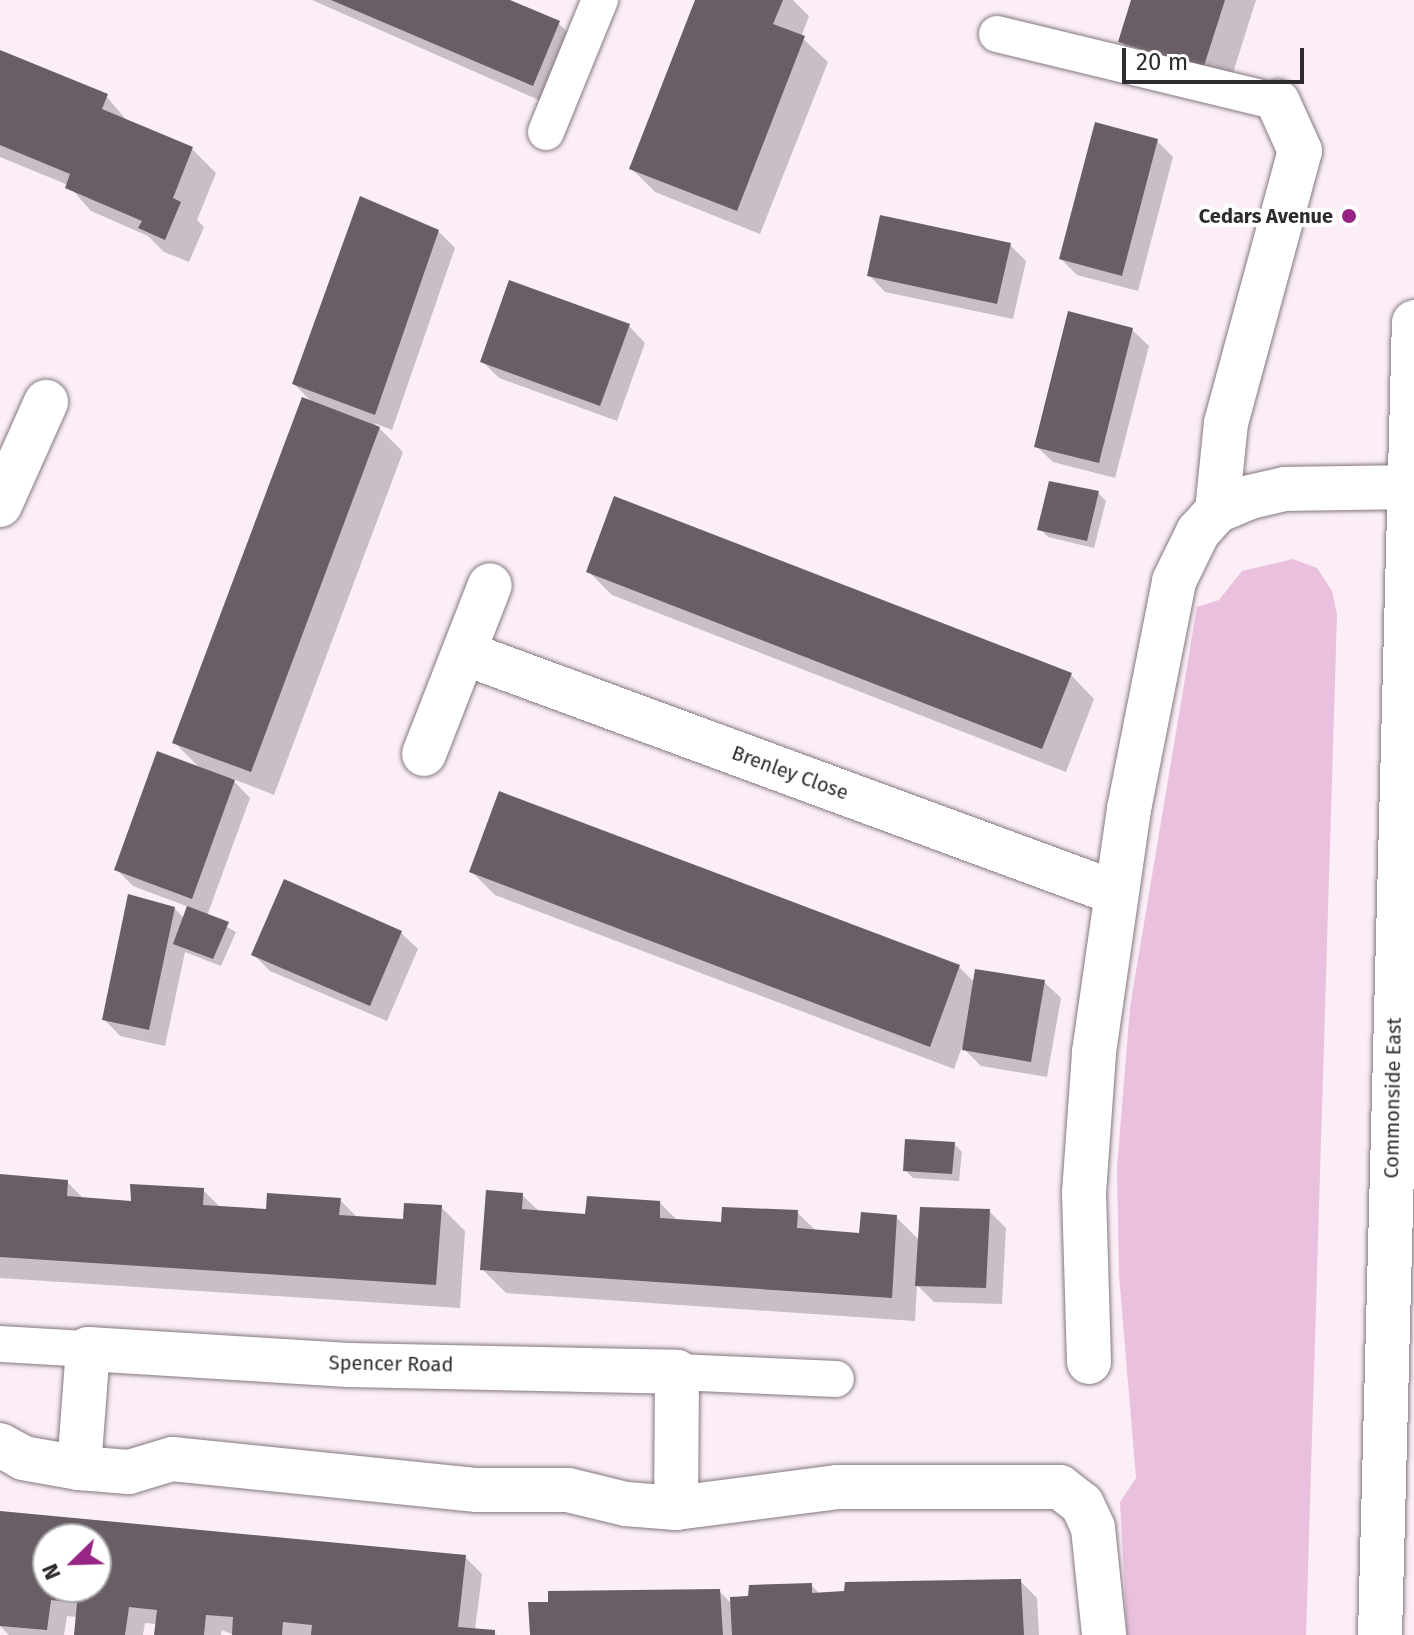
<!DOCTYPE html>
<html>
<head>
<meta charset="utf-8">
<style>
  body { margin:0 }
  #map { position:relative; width:1414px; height:1635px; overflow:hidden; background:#fbeef7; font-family:"Fira Sans",sans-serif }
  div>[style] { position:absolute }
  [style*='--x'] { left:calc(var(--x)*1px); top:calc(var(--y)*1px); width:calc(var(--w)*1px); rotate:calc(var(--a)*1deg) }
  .green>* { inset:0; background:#e9c0de }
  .shadow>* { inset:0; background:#0003 }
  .building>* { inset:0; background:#6a5e66 }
  .roads { filter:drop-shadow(0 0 2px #847880) drop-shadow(0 0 2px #847880) }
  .lane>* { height:36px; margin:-18px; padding:0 18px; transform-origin:18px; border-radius:18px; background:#fff }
  .street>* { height:44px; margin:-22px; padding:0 22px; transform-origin:22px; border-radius:22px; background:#fff }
  .secondary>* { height:44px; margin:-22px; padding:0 22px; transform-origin:22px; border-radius:22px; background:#fff }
  .dots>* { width:22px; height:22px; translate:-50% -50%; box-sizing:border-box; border:4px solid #fff; border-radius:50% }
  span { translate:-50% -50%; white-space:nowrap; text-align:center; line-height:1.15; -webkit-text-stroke:8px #fff; paint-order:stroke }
  .poi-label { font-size:20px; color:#302b2e; font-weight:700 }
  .right { translate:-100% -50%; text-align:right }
  .street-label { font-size:20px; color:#302b2e }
  .north { position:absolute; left:32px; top:1523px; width:80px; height:80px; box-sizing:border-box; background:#fff; border:2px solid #acaaab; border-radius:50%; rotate:247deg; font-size:22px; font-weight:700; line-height:32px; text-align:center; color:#302b2e }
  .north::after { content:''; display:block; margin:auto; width:28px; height:36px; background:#972583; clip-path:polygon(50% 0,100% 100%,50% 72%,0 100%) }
  .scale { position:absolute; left:1122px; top:48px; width:182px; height:36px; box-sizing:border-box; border:4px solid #302b2e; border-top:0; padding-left:10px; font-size:24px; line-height:28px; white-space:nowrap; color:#302b2e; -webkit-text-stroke:6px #fff; paint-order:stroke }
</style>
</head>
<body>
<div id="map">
  <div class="green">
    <div style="clip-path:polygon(1293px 559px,1317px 568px,1332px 591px,1337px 615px,1306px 1635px,1127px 1635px,1120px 1502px,1136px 1478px,1119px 1275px,1117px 1168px,1130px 1007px,1197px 607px,1219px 600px,1242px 571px)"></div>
  </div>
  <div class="shadow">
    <div style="clip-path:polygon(312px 0,505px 0,558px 23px,582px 46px,557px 108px)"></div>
    <div style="clip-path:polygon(698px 0,793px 0,809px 16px,801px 37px,828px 62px,760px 234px,655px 192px,632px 169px)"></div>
    <div style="clip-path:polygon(1133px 0,1256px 0,1227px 92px,1144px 65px,1120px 41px)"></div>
    <div style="clip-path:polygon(0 52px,106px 96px,129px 123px,192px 149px,216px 173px,197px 220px,204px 227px,189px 262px,164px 252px,148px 236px,91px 211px,68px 185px,0 157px)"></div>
    <div style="clip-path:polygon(1157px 141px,1173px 157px,1138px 291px,1077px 275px,1061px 259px)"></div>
    <div style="clip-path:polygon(438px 231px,455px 248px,392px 430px,374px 423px,403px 452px,274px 795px,231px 778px,250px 798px,207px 916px,236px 932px,221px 966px,185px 952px,165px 1046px,120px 1036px,104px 1019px,174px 908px,185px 919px,189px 907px,133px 886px,116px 869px,201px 769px,174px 742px,314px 404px,294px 384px)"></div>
    <div style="clip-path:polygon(1010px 245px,1026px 261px,1013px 319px,885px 292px,869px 275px)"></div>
    <div style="clip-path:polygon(629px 326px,645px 343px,617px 421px,499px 378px,482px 361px)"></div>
    <div style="clip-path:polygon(1132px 330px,1149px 346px,1115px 478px,1053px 462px,1036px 446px)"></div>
    <div style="clip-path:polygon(1098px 493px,1106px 501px,1094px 548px,1048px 537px,1040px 529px)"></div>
    <div style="clip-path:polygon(588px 571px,1071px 675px,1094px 699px,1066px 772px,612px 595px)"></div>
    <div style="clip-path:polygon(500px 794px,959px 967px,975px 983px,1044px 982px,1061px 998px,1047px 1077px,981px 1066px,962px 1047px,954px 1069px,495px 895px,471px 871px)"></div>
    <div style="clip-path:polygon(401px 933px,418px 949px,387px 1021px,270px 971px,253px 954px)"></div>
    <div style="clip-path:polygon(954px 1144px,962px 1152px,959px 1181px,913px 1178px,905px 1170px)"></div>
    <div style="clip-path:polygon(0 1176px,67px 1182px,85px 1200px,133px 1203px,203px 1190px,222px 1209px,268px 1212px,340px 1200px,358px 1218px,405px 1221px,441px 1207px,465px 1231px,460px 1308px,0 1278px)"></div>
    <div style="clip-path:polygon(522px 1195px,540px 1212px,587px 1216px,660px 1203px,678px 1221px,723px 1224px,797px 1212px,816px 1231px,860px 1235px,896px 1217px,920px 1241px,989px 1211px,1006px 1228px,1002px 1304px,934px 1302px,917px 1285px,915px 1321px,506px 1293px,482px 1269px)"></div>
    <div style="clip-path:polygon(evenodd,0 1513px,465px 1557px,482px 1574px,475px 1630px,498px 1635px,234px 1635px,222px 1630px,221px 1635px,156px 1635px,157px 1624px,145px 1623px,143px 1635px,76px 1635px,78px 1617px,67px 1616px,64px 1635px,9px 1635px,0 1626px,0 1513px,48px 1539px,96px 1539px,96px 1587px,48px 1587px,48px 1539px)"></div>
    <div style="clip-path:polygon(1020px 1581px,1037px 1598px,1039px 1635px,531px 1635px,719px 1591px,732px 1604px,811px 1585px,820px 1594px)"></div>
  </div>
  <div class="building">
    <div style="clip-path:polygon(331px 0,510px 0,560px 21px,533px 86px)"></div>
    <div style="clip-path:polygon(695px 0,783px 0,773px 24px,805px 36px,737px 211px,629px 169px)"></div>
    <div style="clip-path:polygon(1131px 0,1225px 0,1203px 69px,1118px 42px)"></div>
    <div style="clip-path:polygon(0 50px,108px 94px,102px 109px,193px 147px,173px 198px,181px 202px,165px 240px,138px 228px,142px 221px,65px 188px,70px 174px,0 145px)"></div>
    <div style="clip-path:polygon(1095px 122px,1158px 139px,1122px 276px,1059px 259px)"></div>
    <div style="clip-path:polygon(360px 196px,439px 230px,375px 415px,292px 384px)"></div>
    <div style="clip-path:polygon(880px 215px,1011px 243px,997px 304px,867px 276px)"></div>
    <div style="clip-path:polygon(509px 280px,630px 324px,600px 406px,480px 362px)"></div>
    <div style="clip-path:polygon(1068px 311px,1133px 328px,1099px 463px,1034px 447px)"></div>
    <div style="clip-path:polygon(302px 397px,380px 427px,251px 772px,172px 743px)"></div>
    <div style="clip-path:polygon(1049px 481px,1099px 491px,1087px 541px,1037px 530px)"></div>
    <div style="clip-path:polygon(614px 496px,1072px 673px,1042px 749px,586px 572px)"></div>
    <div style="clip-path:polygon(157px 751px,235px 780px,192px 899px,114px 870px)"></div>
    <div style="clip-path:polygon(499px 791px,960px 965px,930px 1047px,469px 872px)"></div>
    <div style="clip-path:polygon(284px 879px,402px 931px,370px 1006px,251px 955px)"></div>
    <div style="clip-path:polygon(128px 894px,175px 907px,149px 1030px,102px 1020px)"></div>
    <div style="clip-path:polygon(187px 906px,229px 922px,213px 959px,173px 944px)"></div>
    <div style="clip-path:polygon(975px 969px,1045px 980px,1031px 1062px,962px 1050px)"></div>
    <div style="clip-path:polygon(905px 1139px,955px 1142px,952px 1174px,903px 1171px)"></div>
    <div style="clip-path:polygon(0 1174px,68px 1180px,67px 1196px,131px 1201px,130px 1184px,204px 1188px,203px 1205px,266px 1209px,267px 1193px,341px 1198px,339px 1215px,403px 1219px,404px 1203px,442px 1205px,436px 1285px,0 1257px)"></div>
    <div style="clip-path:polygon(486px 1190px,523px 1193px,522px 1209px,585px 1214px,587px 1196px,660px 1201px,660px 1218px,721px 1222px,722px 1207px,798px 1210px,797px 1228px,859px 1233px,861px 1212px,897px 1215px,892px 1298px,480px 1270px)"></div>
    <div style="clip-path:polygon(920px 1207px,990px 1209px,986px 1288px,915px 1286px)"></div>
    <div style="clip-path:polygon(evenodd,0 1511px,466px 1555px,458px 1627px,495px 1630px,495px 1635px,311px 1635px,312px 1625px,283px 1622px,282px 1635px,232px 1635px,233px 1617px,206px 1615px,204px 1635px,154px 1635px,157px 1610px,129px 1607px,125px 1635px,74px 1635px,77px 1603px,51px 1600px,47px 1630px,0 1626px,0 1511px,48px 1539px,96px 1539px,96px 1587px,48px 1587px,48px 1539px)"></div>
    <div style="clip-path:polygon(1021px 1579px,1024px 1635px,732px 1635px,730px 1597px,748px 1596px,749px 1585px,812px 1583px,812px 1593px,844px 1591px,845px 1582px)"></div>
    <div style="clip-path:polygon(720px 1589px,723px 1635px,530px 1635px,528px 1602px,548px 1602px,548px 1591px)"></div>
  </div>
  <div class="roads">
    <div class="lane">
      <div style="--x:997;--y:34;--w:289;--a:13.6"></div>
      <div style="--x:546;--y:132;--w:143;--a:-67.8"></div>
      <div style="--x:0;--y:1344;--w:88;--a:3.3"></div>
      <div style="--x:677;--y:1372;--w:159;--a:2.5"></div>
    </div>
    <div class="street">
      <div style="--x:0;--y:505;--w:113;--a:-65.9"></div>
      <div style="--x:1217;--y:511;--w:88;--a:-84.2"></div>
      <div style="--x:1226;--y:423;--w:282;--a:-74.8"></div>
      <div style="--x:1300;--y:151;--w:54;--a:-114.2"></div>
      <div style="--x:464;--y:653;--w:695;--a:20.21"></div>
      <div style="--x:424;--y:754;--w:181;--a:-68.7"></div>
      <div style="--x:1089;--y:1362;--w:169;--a:-91.7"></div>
      <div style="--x:1084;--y:1193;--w:141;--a:-85.9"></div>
      <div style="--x:1094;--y:1052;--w:246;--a:-81.8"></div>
      <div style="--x:1129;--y:809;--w:232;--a:-78.8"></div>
      <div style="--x:1174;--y:581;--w:55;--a:-63.9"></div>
      <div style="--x:1198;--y:532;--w:28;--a:-48"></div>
      <div style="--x:1217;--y:511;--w:36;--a:-23"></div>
      <div style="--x:1250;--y:497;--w:36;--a:-13"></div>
      <div style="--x:1285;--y:489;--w:125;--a:-0.9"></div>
      <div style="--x:0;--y:1445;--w:26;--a:29"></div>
      <div style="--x:23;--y:1458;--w:57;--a:10.1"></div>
      <div style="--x:79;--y:1468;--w:50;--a:4.6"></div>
      <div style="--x:129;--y:1472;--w:45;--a:-16.8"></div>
      <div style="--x:172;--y:1459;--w:307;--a:5.8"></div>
      <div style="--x:477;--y:1490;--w:91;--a:0"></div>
      <div style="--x:568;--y:1490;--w:60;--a:13.6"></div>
      <div style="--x:626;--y:1504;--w:50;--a:4.6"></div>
      <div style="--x:676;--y:1508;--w:162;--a:-7.4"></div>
      <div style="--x:837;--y:1487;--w:223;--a:0"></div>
      <div style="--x:1060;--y:1487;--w:28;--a:38"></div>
      <div style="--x:1082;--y:1504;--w:26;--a:65"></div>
      <div style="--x:1093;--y:1528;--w:108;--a:84.1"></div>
      <div style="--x:79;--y:1468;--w:119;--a:-85.7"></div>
      <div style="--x:88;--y:1349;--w:261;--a:3.5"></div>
      <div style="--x:349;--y:1365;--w:328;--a:1.2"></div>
      <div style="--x:677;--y:1372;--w:136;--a:90.4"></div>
    </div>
    <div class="secondary">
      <div style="--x:1380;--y:1635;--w:1313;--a:-88.52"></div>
    </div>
  </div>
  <div class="dots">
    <div style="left:1349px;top:216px;background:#972583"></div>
  </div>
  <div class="poi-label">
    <span class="right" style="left:1333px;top:216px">Cedars Avenue</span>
  </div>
  <div class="street-label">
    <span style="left:790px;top:773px;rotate:20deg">Brenley Close</span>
    <span style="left:1393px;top:1098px;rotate:-89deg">Commonside East</span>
    <span style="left:391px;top:1364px;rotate:1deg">Spencer Road</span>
  </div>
  <div class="north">N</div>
  <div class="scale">20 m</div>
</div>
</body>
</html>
